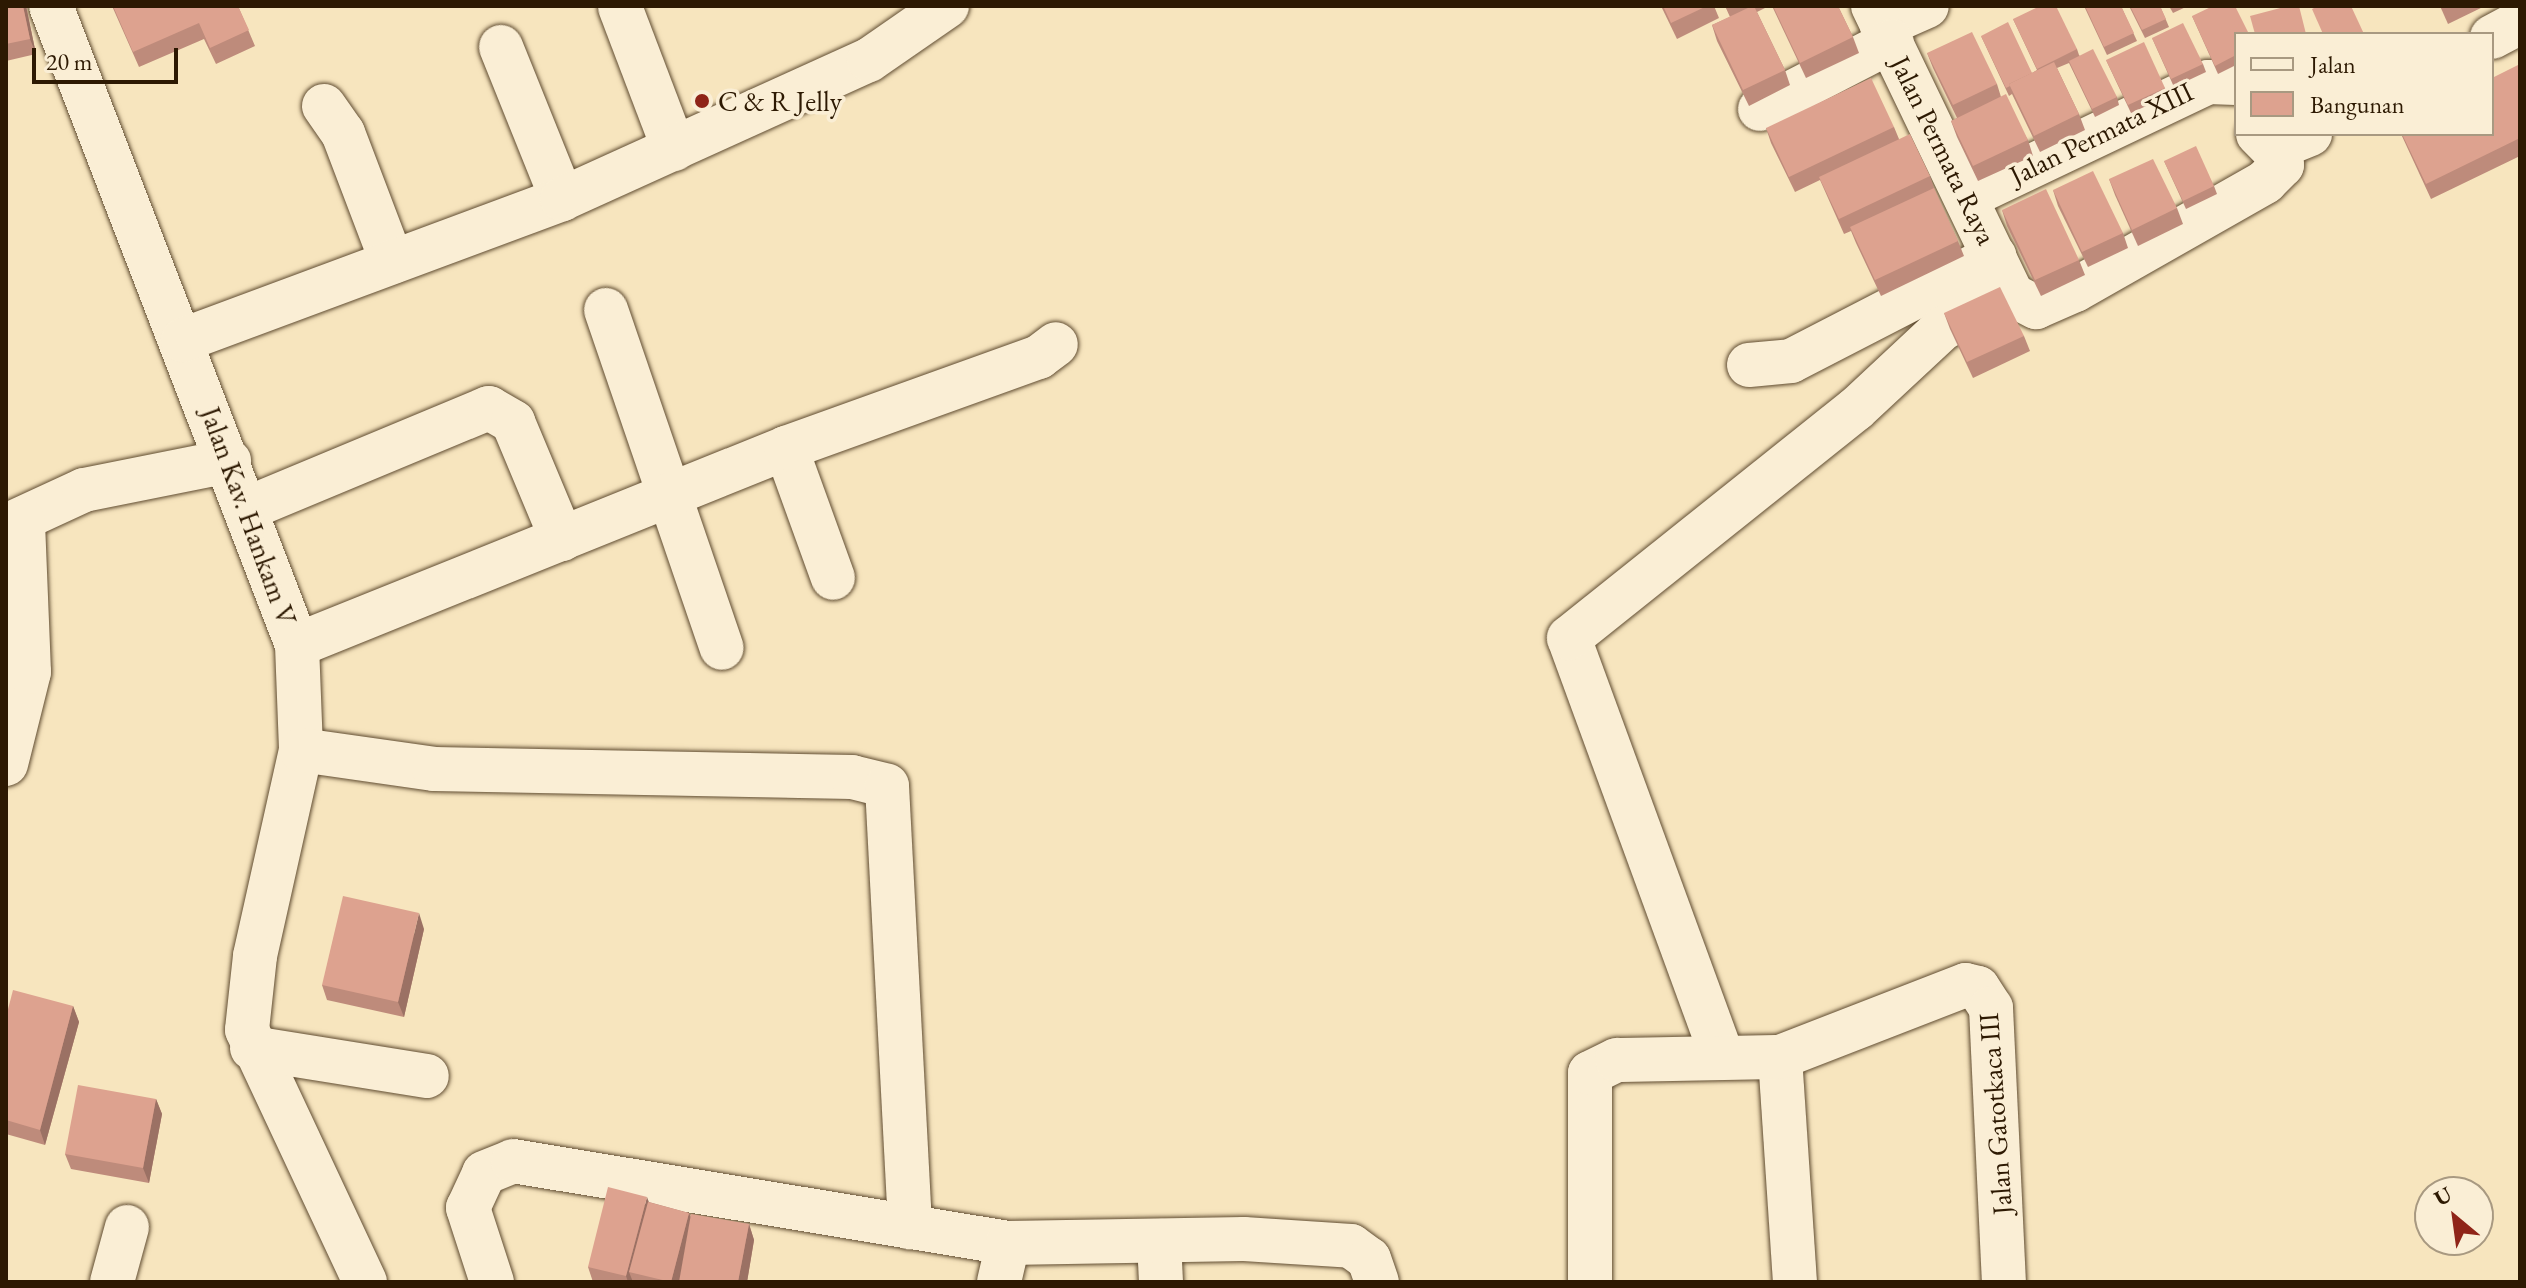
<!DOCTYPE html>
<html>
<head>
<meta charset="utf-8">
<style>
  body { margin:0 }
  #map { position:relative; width:2526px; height:1288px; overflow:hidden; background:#f7e5be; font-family:"EB Garamond",serif }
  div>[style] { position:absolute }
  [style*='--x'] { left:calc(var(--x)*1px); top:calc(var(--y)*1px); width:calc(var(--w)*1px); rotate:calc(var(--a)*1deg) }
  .roads { filter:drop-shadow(0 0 2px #604c31) drop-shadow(0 0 2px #604c31) }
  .minor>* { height:44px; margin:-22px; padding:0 22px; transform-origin:22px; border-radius:22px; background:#faeed5 }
  .wall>* { inset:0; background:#be8b7b }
  .shaded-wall>* { inset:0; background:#9b7164 }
  .building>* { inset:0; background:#dda28f }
  .dots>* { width:22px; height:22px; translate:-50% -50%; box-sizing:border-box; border:4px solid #faeed5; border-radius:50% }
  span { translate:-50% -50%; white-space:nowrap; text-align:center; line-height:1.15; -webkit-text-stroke:7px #faeed5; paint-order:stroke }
  .poi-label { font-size:28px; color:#2d1902 }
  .left { translate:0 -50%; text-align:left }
  .street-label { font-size:28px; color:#2d1902 }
  .frame { position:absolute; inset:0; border:8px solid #2d1902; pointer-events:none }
  .legend { position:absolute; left:2234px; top:32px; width:260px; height:104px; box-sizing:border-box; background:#faeed5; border:2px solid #a89981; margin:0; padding:10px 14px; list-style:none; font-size:24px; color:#2d1902 }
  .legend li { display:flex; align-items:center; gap:16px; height:40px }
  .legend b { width:40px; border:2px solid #a89981 }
  .north { position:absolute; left:2414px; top:1176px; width:80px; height:80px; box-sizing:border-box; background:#faeed5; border:2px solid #a89981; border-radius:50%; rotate:331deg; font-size:22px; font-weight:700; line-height:32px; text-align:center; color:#2d1902 }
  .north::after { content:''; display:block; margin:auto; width:28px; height:36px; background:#8f2418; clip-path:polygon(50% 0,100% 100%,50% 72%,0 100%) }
  .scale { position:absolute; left:32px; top:48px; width:146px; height:36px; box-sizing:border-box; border:4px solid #2d1902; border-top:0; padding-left:10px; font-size:24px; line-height:28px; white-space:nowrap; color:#2d1902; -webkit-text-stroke:6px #faeed5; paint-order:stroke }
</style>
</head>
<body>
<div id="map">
  <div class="roads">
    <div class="minor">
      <div style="--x:51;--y:6;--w:685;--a:68.94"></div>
      <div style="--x:297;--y:645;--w:105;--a:87.8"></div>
      <div style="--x:301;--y:750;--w:211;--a:102.6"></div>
      <div style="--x:255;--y:956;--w:74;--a:96.2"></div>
      <div style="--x:247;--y:1030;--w:278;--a:64.9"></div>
      <div style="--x:1873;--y:6;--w:321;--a:64.3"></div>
      <div style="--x:620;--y:7;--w:152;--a:69.2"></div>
      <div style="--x:1882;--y:26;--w:49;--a:-24"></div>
      <div style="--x:2492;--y:37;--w:32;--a:-28"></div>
      <div style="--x:501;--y:47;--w:164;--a:68.1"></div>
      <div style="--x:324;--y:106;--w:33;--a:55"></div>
      <div style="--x:343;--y:133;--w:138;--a:69.2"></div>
      <div style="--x:1760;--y:109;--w:148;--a:-27.3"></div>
      <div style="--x:2258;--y:134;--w:21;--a:45"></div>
      <div style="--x:2273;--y:149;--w:40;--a:-22"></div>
      <div style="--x:1967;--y:197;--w:267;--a:-25.5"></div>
      <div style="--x:2208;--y:82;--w:28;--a:2"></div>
      <div style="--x:2012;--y:295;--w:27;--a:27"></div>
      <div style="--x:2036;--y:307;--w:43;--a:-23.6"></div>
      <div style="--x:2075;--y:290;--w:219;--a:-29.6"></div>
      <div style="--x:2265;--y:182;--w:24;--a:-45"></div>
      <div style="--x:2282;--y:165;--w:18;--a:-119"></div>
      <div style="--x:606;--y:310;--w:357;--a:71.1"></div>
      <div style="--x:183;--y:340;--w:404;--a:-20.4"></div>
      <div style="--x:562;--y:199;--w:337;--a:-24.4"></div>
      <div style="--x:869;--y:60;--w:95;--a:-34.7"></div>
      <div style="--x:1749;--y:365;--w:42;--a:-5.4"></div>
      <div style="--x:1791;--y:361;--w:229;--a:-27.3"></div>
      <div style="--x:786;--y:448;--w:138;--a:70.1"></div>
      <div style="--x:246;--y:509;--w:263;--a:-22.6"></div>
      <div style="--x:489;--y:408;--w:28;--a:30"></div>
      <div style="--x:513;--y:422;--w:127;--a:67.3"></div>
      <div style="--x:6;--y:526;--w:86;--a:-24.8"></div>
      <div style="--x:84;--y:490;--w:148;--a:-11.3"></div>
      <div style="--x:297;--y:645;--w:527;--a:-21.94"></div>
      <div style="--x:786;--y:448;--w:269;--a:-19.8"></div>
      <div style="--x:1039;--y:357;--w:21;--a:-37"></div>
      <div style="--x:301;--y:750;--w:134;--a:8.1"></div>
      <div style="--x:434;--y:769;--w:418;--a:1.1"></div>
      <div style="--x:852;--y:777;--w:36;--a:14"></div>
      <div style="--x:887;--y:786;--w:442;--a:87"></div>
      <div style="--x:6;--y:764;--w:95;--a:-76"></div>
      <div style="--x:29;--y:672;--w:152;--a:-92.3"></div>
      <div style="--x:252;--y:1048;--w:177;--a:9.1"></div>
      <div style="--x:1722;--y:1056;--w:445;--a:-110.1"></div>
      <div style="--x:1569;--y:638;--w:367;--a:-38.6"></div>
      <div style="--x:1856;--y:409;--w:119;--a:-43"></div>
      <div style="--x:1943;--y:328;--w:76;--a:-25.6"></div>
      <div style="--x:1780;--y:1057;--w:225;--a:86.2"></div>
      <div style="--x:1159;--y:1241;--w:41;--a:87.2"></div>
      <div style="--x:112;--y:1282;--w:57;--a:-74.7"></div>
      <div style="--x:492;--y:1282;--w:78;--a:-108"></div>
      <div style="--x:468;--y:1208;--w:38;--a:-65"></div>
      <div style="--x:484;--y:1173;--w:31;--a:-22"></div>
      <div style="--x:513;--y:1161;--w:502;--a:9.41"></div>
      <div style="--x:1008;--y:1243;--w:236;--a:-1"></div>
      <div style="--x:1244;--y:1239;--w:107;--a:3.7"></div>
      <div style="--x:1351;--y:1246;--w:22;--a:36"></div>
      <div style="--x:1369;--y:1259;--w:24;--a:71"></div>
      <div style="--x:999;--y:1282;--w:40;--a:-77"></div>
      <div style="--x:1590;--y:1282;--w:209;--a:-90"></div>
      <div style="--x:1590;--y:1073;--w:30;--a:-26"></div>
      <div style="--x:1617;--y:1060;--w:163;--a:-1.1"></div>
      <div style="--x:1780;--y:1057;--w:199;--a:-21.2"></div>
      <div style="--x:1966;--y:985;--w:12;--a:14"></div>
      <div style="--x:1978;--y:988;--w:24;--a:57"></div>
      <div style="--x:1991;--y:1008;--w:274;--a:87.3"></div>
    </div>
  </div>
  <div class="wall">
    <div style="clip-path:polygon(6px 6px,26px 6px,36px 54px,6px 61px)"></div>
    <div style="clip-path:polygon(112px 6px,238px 6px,255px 46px,216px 64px,204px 39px,139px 67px)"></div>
    <div style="clip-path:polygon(1661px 6px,1714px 6px,1719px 18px,1677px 39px)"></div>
    <div style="clip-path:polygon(1725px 6px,1769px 6px,1757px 12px,1785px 70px,1790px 85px,1749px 106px,1717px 41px,1712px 25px,1730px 17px)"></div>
    <div style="clip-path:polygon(1772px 6px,1838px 6px,1853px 37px,1859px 53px,1806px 78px)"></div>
    <div style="clip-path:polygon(2084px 6px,2121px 6px,2137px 41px,2107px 55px)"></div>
    <div style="clip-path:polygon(2129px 6px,2160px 6px,2169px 27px,2145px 38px)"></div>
    <div style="clip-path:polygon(2169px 6px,2188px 6px,2173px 13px)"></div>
    <div style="clip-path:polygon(2440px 6px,2485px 6px,2448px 24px)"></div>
    <div style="clip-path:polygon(2192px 16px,2236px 34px,2236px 65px,2218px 74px)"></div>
    <div style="clip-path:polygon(2013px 19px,2077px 49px,2079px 55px,2117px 97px,2119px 105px,2095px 117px,2069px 63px,2057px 68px,2079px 114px,2085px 130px,2040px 152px,2012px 94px,2009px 96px,1981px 36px,2032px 73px,2037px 70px)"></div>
    <div style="clip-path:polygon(2152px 38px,2203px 64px,2206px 72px,2174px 87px)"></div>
    <div style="clip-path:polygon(1927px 53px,1997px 84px,2001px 97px,2028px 140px,2033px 156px,1978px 181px,1957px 137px,1951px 121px,1957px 118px,1933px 68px)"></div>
    <div style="clip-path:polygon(2106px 60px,2165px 88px,2168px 96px,2131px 113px)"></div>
    <div style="clip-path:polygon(2520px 64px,2520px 156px,2431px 199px,2401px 134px,2492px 134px)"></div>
    <div style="clip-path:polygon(1894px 127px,1899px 139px,1930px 176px,1935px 191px,1958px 241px,1964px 256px,1881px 296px,1856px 243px,1851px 231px,1844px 234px,1820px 180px,1795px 192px,1771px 143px,1766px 128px)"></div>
    <div style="clip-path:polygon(2164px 161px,2214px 186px,2217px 194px,2186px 209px)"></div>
    <div style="clip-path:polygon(2109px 179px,2177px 208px,2183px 224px,2138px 246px,2115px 195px)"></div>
    <div style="clip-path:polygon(2053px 190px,2123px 233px,2128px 248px,2088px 267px,2058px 206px)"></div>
    <div style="clip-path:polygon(2002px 210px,2079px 260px,2085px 275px,2041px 296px,2007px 226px)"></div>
    <div style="clip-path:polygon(1944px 313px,2024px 336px,2030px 351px,1973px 378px,1950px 329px)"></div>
    <div style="clip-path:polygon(424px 929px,404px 1017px,327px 1000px,322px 985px)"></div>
    <div style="clip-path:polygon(73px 1006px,79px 1022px,45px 1145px,6px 1134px,6px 1017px)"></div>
    <div style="clip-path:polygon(156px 1099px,162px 1114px,149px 1183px,71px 1169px,65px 1154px)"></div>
    <div style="clip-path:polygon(649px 1202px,689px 1213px,691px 1217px,749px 1224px,754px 1240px,747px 1282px,593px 1282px,588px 1267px)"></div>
  </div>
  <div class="shaded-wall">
    <div style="clip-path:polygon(23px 6px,26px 6px,36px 54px,30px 39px)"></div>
    <div style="clip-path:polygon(419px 913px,424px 929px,404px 1017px,398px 1002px)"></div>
    <div style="clip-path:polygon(73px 1006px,79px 1022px,45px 1145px,40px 1130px)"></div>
    <div style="clip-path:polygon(156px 1099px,162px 1114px,149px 1183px,143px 1168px)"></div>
    <div style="clip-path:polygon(647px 1197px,653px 1213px,629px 1272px,633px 1282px,628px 1282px,626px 1276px)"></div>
    <div style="clip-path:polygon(689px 1213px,695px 1228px,681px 1282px,671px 1282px)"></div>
    <div style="clip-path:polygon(749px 1224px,754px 1240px,747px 1282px,738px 1282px)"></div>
  </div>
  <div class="building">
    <div style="clip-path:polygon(6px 6px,23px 6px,30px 39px,6px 44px)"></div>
    <div style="clip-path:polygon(113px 6px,238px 6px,249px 30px,210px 48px,199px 23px,133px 52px)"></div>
    <div style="clip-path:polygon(1663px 6px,1707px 6px,1671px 23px)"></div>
    <div style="clip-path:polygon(1752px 6px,1754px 6px,1785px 70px,1743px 90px,1712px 25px)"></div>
    <div style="clip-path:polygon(1773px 6px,1838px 6px,1853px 37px,1800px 63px)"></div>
    <div style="clip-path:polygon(2040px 6px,2056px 6px,2077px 49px,2037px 69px,2013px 19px)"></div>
    <div style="clip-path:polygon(2085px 6px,2121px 6px,2134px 33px,2104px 47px)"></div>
    <div style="clip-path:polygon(2130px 6px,2160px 6px,2166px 19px,2142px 30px)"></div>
    <div style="clip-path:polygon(2213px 6px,2235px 6px,2249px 34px,2236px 34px,2236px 55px,2215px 66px,2192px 16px)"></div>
    <div style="clip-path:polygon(2288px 6px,2299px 6px,2306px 34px,2255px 34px,2250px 16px)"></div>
    <div style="clip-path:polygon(2318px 6px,2351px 6px,2364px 34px,2323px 34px,2312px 9px)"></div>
    <div style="clip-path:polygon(2008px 22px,2032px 73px,2009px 84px,2010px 86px,2006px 88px,1981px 36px)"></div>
    <div style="clip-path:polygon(2183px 23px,2203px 64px,2171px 79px,2152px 38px)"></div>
    <div style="clip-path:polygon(1972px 32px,1997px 84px,1953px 105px,1927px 53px)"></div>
    <div style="clip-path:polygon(2144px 42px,2165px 88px,2128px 105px,2106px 60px)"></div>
    <div style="clip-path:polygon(2093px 49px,2117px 97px,2092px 109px,2069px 61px)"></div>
    <div style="clip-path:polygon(2054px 62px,2079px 114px,2034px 136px,2009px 84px)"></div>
    <div style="clip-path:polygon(2520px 64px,2520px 138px,2426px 184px,2402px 134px,2492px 134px,2492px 78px)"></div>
    <div style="clip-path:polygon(1871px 78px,1894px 127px,1789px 177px,1766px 128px)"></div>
    <div style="clip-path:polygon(2006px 94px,2028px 140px,1973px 166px,1951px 121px)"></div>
    <div style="clip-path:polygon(1910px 134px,1930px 176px,1839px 219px,1819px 177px)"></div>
    <div style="clip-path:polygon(2196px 146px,2214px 186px,2183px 201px,2164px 161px)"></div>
    <div style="clip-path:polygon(2153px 159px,2177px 208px,2132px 230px,2109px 179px)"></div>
    <div style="clip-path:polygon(2093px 171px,2123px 233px,2082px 252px,2053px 190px)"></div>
    <div style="clip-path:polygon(1934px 188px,1958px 241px,1875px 280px,1850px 227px)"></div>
    <div style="clip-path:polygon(2046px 189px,2079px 260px,2035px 280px,2002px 210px)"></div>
    <div style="clip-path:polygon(2000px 287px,2024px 336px,1967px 362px,1944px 313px)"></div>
    <div style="clip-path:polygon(343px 896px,419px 913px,398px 1002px,322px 985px)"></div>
    <div style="clip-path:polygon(13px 990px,73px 1006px,40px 1130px,6px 1120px,6px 1017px)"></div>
    <div style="clip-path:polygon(78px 1085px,156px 1099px,143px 1168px,65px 1154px)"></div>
    <div style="clip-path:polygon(608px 1187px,647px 1197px,626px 1276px,588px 1267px)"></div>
    <div style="clip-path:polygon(648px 1202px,689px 1213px,671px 1282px,629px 1272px)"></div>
    <div style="clip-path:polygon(691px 1214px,749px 1224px,738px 1282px,679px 1282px)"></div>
  </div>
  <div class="dots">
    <div style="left:702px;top:101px;background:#8f2418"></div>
  </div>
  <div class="poi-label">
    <span class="left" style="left:718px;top:101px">C &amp; R Jelly</span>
  </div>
  <div class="street-label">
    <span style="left:2101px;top:133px;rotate:-26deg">Jalan Permata XIII</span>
    <span style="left:1944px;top:150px;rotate:64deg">Jalan Permata Raya</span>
    <span style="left:249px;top:516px;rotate:70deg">Jalan Kav. Hankam V</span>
    <span style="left:1995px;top:1114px;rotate:-94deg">Jalan Gatotkaca III</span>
  </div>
  <div class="frame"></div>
  <ul class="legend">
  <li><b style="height:10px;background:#faeed5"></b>Jalan</li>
  <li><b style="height:22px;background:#dda28f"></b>Bangunan</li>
  </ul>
  <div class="north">U</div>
  <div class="scale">20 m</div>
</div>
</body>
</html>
